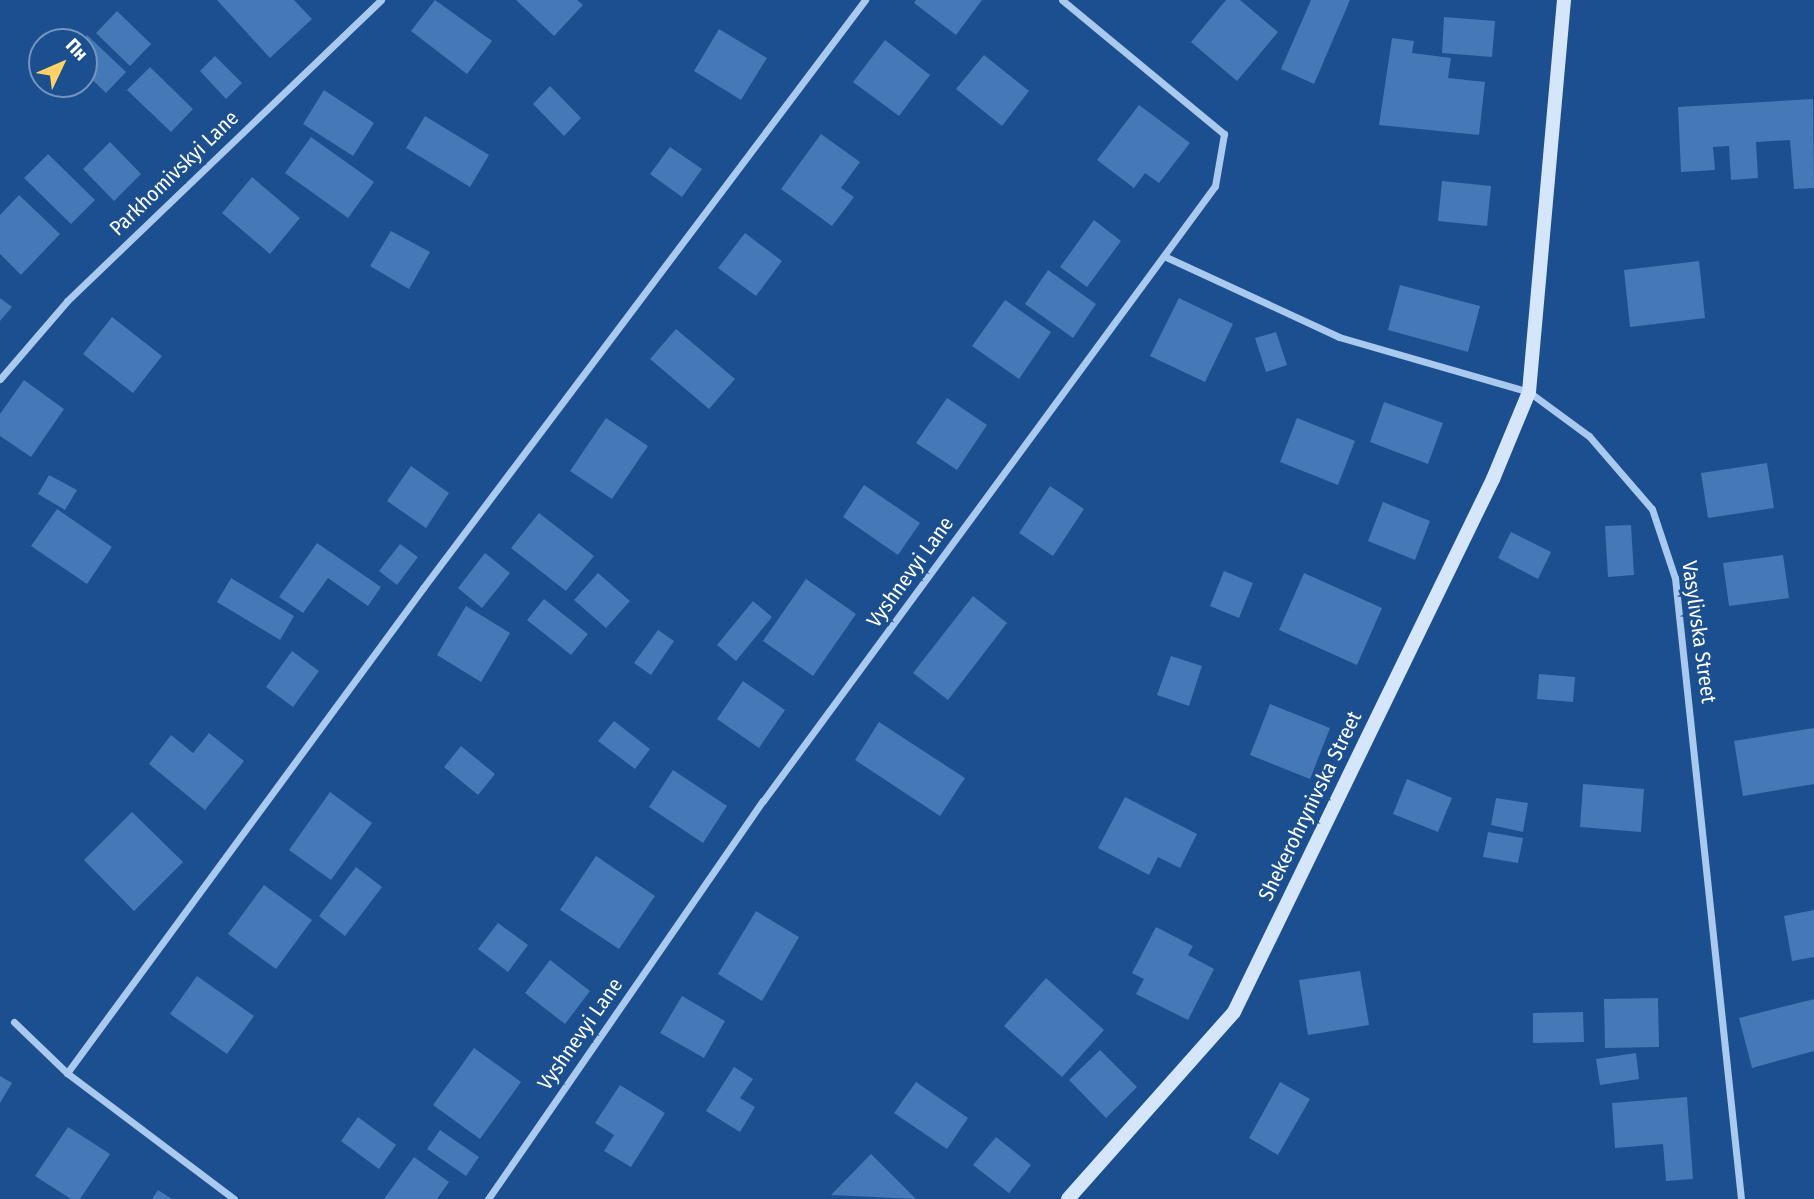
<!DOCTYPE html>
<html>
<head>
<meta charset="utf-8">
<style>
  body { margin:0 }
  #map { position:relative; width:1814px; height:1199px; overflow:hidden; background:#1b4f8f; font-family:"Fira Sans Condensed",sans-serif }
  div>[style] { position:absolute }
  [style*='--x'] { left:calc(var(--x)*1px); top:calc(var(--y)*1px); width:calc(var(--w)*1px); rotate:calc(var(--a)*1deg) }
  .building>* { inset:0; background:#4478b7 }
  .street>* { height:7px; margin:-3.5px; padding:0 3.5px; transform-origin:3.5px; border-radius:3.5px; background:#a9c9ee }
  .secondary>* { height:14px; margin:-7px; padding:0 7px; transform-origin:7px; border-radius:7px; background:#d6e6fa }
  span { translate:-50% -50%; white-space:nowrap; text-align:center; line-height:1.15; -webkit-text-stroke:6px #1b4f8f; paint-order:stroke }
  .street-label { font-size:21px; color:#fff }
  .north { position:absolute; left:28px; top:28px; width:70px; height:70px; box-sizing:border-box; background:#1b4f8f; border:2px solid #7695bc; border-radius:50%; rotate:46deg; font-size:19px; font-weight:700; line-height:28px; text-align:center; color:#fff }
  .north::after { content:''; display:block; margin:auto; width:24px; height:32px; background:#ffd166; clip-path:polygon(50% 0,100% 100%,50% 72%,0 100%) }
</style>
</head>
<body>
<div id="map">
  <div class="building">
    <div style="clip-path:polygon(217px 0,294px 0,312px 19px,270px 58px)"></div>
    <div style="clip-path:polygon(435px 0,492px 41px,467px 74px,411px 31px)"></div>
    <div style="clip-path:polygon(516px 0,577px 0,583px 5px,554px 36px)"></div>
    <div style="clip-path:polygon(916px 0,982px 0,956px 35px,914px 3px)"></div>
    <div style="clip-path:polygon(1226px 0,1240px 0,1278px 32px,1237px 81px,1191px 42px)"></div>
    <div style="clip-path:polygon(1311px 0,1350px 0,1314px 84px,1281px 69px)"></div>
    <div style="clip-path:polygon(117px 11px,151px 44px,130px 66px,96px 33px)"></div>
    <div style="clip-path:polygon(1444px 17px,1495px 21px,1492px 57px,1442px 53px)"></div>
    <div style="clip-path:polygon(719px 29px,767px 58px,741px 100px,694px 71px)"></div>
    <div style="clip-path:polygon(87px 35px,126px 72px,106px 93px,84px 72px,84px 42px,80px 42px)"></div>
    <div style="clip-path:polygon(1392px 38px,1414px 41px,1412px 53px,1451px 58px,1448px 78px,1485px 82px,1479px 135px,1379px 125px)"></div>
    <div style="clip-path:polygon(885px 40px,930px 75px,899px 116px,853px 82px)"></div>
    <div style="clip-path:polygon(984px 55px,1029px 91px,1002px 126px,956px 89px)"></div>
    <div style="clip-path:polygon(215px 56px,242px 83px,226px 99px,200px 71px)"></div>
    <div style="clip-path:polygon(150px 67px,193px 109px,171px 132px,127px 90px)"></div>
    <div style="clip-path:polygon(550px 86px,581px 118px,564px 136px,533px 104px)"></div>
    <div style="clip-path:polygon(324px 90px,374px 123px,353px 156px,303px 124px)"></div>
    <div style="clip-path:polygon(1813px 99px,1814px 188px,1794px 189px,1790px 140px,1756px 142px,1758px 178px,1731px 180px,1729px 146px,1713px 147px,1715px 170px,1681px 172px,1678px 107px)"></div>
    <div style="clip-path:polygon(1139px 105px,1190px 143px,1159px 183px,1145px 173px,1134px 188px,1097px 160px)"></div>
    <div style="clip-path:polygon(425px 116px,489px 155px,470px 187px,406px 148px)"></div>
    <div style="clip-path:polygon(821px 134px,860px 162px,841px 188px,854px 197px,832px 226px,781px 189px)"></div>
    <div style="clip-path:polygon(311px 137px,374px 182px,348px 218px,285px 173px)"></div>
    <div style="clip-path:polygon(110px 142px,141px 174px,114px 201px,83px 169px)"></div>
    <div style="clip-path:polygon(670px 147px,702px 169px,682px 197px,650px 174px)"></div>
    <div style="clip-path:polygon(48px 154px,95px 200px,71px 224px,24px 178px)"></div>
    <div style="clip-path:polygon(252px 177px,300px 218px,270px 254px,222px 213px)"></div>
    <div style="clip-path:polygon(1442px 181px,1491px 186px,1487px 226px,1438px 221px)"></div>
    <div style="clip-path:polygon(19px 195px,60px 234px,21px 275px,0 254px,0 215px)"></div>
    <div style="clip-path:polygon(1094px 220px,1121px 241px,1087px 287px,1060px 267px)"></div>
    <div style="clip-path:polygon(391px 231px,430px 252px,409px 289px,370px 266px)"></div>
    <div style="clip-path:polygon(745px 233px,782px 261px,756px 296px,718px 268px)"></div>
    <div style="clip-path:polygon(1699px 261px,1705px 318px,1630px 327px,1624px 270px)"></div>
    <div style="clip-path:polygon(1048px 270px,1096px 304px,1073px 338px,1025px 304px)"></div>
    <div style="clip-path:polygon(1400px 285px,1480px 306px,1468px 352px,1388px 330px)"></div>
    <div style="clip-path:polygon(0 298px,12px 307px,0 321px)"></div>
    <div style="clip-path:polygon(1179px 298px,1233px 324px,1205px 382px,1150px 356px)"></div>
    <div style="clip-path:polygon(1005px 300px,1051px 332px,1019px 379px,972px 346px)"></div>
    <div style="clip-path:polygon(112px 317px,162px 356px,133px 393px,83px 354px)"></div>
    <div style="clip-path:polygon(676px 329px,735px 379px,709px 409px,650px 359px)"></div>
    <div style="clip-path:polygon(1276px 332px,1287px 365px,1266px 372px,1255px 338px)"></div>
    <div style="clip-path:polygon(24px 380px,64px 409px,31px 457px,0 436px,0 414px)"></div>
    <div style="clip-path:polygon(947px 398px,987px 425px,957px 470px,916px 443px)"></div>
    <div style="clip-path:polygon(1384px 402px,1443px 423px,1428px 464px,1370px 442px)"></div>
    <div style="clip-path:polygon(606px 418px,648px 446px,612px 499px,570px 471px)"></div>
    <div style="clip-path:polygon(1297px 418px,1355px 441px,1338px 485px,1280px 462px)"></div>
    <div style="clip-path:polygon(1767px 463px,1774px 508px,1708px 518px,1701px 473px)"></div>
    <div style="clip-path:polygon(411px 466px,449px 493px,426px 528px,387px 501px)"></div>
    <div style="clip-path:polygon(49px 475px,77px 490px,65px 510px,38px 494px)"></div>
    <div style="clip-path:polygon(864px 485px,920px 523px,898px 555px,843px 517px)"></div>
    <div style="clip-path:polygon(1050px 486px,1084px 509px,1053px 556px,1019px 533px)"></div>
    <div style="clip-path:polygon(1383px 502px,1430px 521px,1415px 560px,1368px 541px)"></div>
    <div style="clip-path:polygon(57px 509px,112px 547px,87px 584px,31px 546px)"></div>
    <div style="clip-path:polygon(539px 513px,594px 556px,566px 591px,511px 548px)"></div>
    <div style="clip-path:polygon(1631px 525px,1634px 575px,1608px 577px,1605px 526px)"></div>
    <div style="clip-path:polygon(1511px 532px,1551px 552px,1538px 579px,1498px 558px)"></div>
    <div style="clip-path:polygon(317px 543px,381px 587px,368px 606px,328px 578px,303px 613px,279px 597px)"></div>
    <div style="clip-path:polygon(400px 544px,418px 557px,397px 585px,379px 571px)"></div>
    <div style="clip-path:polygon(485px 553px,510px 573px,482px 608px,458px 588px)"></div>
    <div style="clip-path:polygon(1783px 555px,1789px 598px,1729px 606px,1723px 563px)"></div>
    <div style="clip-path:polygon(1224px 571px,1253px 583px,1239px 618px,1210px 606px)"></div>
    <div style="clip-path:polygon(598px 573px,630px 601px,606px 628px,574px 600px)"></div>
    <div style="clip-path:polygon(1304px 573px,1382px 608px,1357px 665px,1279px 630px)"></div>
    <div style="clip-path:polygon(231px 578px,294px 616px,280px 640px,217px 602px)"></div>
    <div style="clip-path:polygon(806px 579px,856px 614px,813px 676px,763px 641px)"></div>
    <div style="clip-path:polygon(973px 596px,1007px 623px,948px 700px,913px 673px)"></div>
    <div style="clip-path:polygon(544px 599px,588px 634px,571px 655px,527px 620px)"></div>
    <div style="clip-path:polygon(753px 601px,772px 617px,736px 661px,717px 645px)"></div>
    <div style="clip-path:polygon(466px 606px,510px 633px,481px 682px,437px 655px)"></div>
    <div style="clip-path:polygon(658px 630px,674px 641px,651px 675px,634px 663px)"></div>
    <div style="clip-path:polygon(292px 651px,319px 671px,293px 707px,266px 687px)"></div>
    <div style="clip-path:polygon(1171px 656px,1202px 666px,1189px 706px,1157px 695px)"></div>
    <div style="clip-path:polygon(1539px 674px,1575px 677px,1573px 702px,1537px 699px)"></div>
    <div style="clip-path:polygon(743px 681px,785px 710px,759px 748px,717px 719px)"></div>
    <div style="clip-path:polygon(1270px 704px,1330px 728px,1310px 779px,1250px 755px)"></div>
    <div style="clip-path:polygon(614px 721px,650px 749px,635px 769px,598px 741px)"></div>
    <div style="clip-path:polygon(879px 722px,965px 778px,940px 816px,855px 760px)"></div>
    <div style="clip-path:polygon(1814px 728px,1814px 784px,1743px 796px,1734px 741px)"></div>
    <div style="clip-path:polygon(209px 733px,244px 761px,205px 810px,149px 764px,171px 735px,193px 753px)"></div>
    <div style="clip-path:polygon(461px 746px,495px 774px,478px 795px,444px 767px)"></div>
    <div style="clip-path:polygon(673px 770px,727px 806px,703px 843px,649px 807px)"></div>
    <div style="clip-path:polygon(1407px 779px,1452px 798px,1438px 832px,1393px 814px)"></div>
    <div style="clip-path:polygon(1583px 784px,1644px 789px,1641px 832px,1580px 827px)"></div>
    <div style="clip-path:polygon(330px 792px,372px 823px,331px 880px,289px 850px)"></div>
    <div style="clip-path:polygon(1125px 797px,1197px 834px,1180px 868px,1158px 857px,1149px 875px,1098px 848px)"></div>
    <div style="clip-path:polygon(1496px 798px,1528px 803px,1523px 832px,1491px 825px)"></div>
    <div style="clip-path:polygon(132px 812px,183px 862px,134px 911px,84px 860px)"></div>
    <div style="clip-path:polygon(1488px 832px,1523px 838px,1518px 863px,1483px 857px)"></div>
    <div style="clip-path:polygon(596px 856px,655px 896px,619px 949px,560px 910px)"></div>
    <div style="clip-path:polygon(356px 867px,382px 887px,345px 936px,319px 916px)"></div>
    <div style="clip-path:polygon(264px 885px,312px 920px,276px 969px,228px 934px)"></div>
    <div style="clip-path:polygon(1814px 910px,1814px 957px,1792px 961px,1784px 916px)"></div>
    <div style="clip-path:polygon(756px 911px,799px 937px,762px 1001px,718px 974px)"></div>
    <div style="clip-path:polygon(498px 923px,528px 945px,508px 972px,478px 949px)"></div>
    <div style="clip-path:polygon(1156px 927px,1193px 946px,1188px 955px,1214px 969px,1188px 1020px,1136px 994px,1144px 979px,1132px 973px)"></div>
    <div style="clip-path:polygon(550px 960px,590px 991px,565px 1024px,525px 993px)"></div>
    <div style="clip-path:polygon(1360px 971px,1369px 1025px,1308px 1035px,1299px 980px)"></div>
    <div style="clip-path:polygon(197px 976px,254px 1016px,227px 1054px,170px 1014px)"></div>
    <div style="clip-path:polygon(1046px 978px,1104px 1030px,1062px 1077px,1004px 1026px)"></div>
    <div style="clip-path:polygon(682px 996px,725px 1021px,704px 1058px,660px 1033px)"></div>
    <div style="clip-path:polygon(1658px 998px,1659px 1047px,1605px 1048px,1604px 999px)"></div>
    <div style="clip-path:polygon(1814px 999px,1814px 1051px,1752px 1068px,1739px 1018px)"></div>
    <div style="clip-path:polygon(1583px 1012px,1584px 1042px,1533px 1043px,1533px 1013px)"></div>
    <div style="clip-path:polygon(474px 1048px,521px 1082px,480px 1139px,433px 1105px)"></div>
    <div style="clip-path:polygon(1100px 1050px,1137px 1087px,1106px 1118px,1069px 1080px)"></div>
    <div style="clip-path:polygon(1636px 1053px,1639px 1079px,1600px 1085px,1596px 1059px)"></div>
    <div style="clip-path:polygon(734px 1067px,753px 1079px,740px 1098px,755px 1107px,740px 1132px,706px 1111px)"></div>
    <div style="clip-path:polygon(0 1076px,12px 1083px,0 1103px)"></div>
    <div style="clip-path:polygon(916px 1082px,968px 1118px,947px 1149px,894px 1113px)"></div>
    <div style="clip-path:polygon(1280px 1082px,1310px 1099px,1278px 1155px,1249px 1138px)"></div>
    <div style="clip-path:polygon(620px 1085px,665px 1113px,631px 1167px,604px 1151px,614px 1135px,595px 1123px)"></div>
    <div style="clip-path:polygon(1687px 1097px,1693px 1179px,1666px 1181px,1663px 1144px,1615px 1148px,1612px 1103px)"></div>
    <div style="clip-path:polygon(358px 1117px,396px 1145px,379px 1169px,341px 1141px)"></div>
    <div style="clip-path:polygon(68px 1127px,110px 1154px,80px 1199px,71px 1199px,35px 1176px)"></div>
    <div style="clip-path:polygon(440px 1130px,479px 1157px,466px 1176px,427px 1149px)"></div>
    <div style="clip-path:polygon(996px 1137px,1031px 1165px,1009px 1193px,973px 1165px)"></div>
    <div style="clip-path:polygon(871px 1154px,916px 1199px,831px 1195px)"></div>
    <div style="clip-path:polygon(414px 1157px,449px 1182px,437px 1199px,384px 1199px)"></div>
    <div style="clip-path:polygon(158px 1190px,172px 1199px,152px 1199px)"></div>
  </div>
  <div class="street">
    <div style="--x:1164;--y:256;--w:193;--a:24.8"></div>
    <div style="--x:1339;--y:337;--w:198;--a:16.1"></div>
    <div style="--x:1529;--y:392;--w:74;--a:36.3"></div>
    <div style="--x:1589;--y:436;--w:96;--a:49.2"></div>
    <div style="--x:1652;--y:509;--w:73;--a:71.6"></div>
    <div style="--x:1675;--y:578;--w:624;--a:83.93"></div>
    <div style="--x:0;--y:379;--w:103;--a:-49.3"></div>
    <div style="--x:67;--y:301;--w:435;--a:-43.8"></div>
    <div style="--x:14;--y:1022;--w:74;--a:43.9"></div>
    <div style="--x:67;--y:1073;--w:209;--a:37"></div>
    <div style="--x:67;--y:1073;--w:602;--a:-53.72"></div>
    <div style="--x:423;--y:588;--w:736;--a:-53.07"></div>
    <div style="--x:488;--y:1199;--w:484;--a:-55.4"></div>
    <div style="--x:763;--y:801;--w:763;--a:-53.69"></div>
    <div style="--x:1215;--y:186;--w:53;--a:-80.2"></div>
    <div style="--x:1224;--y:134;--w:210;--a:-140.4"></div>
  </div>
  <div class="secondary">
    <div style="--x:1068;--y:1199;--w:250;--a:-48.4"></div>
    <div style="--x:1234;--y:1012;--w:593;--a:-64.08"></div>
    <div style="--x:1493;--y:479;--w:94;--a:-67.5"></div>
    <div style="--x:1529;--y:392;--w:394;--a:-84.9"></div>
  </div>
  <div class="street-label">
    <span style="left:174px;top:173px;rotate:-44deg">Parkhomivskyi Lane</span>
    <span style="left:910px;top:572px;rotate:-54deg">Vyshnevyi Lane</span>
    <span style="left:1699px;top:632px;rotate:82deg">Vasylivska Street</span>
    <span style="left:1310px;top:806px;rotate:-64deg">Shekerohrynivska Street</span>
    <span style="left:580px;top:1034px;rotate:-55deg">Vyshnevyi Lane</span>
  </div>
  <div class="north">Пн</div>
</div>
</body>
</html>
